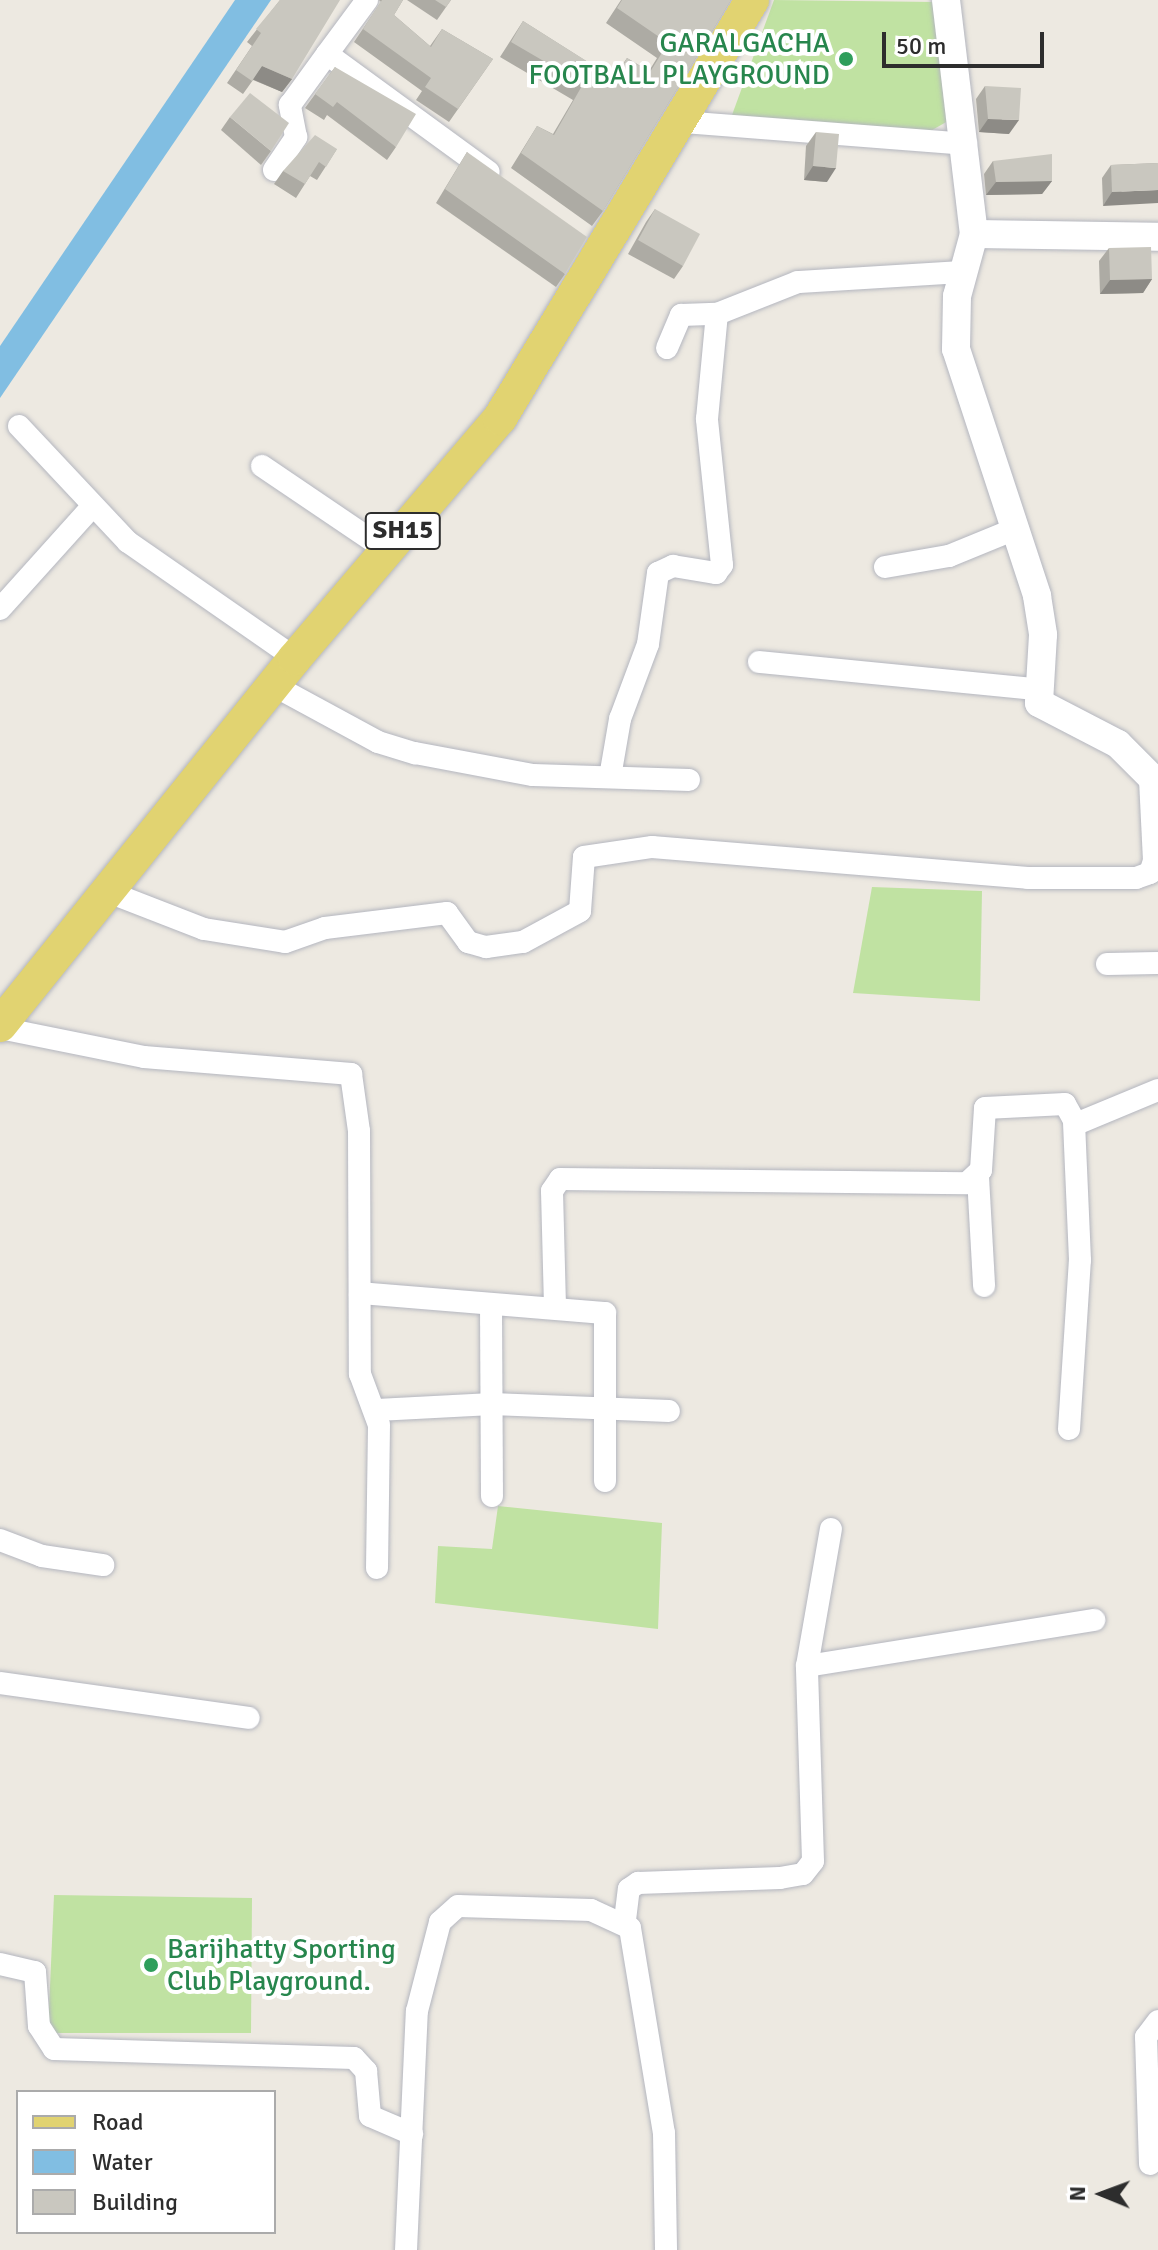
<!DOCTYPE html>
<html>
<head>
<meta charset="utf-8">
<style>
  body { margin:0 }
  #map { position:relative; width:1158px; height:2250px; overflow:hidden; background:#ede9e1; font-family:Signika,sans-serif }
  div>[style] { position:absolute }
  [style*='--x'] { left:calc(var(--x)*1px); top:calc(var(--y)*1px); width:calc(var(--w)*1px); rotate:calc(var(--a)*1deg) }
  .pitch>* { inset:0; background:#c0e2a2 }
  .water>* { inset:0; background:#81bee2 }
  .roads { filter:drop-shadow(0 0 2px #b4b6bf) drop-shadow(0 0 2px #b4b6bf) }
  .minor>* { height:22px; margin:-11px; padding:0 11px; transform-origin:11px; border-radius:11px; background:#fff }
  .tertiary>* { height:28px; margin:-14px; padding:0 14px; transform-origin:14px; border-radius:14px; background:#fff }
  .primary>* { height:34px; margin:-17px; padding:0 17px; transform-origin:17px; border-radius:17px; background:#e1d371 }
  .wall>* { inset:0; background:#adaba4 }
  .shaded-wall>* { inset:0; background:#8d8b86 }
  .building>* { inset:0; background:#c9c7bf }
  .dots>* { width:22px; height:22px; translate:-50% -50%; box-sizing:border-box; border:4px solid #fff; border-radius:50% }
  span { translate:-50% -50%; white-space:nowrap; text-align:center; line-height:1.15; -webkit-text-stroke:8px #fff; paint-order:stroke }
  .shield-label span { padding:2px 6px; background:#fff; border:2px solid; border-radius:6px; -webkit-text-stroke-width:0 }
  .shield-label { font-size:26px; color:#2d2d2d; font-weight:700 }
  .leisure-label { font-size:28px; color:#27864d }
  .right { translate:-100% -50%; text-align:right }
  .left { translate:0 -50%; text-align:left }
  .legend { position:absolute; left:16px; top:2090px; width:260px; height:144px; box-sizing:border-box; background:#fff; border:2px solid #ababab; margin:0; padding:10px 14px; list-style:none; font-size:24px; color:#2d2d2d }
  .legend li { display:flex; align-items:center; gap:16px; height:40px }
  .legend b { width:40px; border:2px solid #ababab }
  .north { position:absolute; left:1062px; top:2154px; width:80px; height:80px; -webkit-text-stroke:6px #fff; paint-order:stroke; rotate:271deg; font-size:22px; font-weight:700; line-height:32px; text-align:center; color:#2d2d2d }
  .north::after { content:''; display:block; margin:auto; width:28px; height:36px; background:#2d2d2d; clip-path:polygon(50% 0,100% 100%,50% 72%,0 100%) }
  .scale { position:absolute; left:882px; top:32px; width:162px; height:36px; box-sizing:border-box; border:4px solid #2d2d2d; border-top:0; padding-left:10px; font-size:24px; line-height:28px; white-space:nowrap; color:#2d2d2d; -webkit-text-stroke:6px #fff; paint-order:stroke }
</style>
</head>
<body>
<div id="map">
  <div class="pitch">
    <div style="clip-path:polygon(774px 0,934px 2px,948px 121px,927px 133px,732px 115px)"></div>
    <div style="clip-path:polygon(872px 887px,982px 891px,980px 1001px,853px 993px)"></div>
    <div style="clip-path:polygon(498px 1506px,662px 1523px,658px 1629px,435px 1603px,438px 1546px,492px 1549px)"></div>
    <div style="clip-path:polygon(54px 1895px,252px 1898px,251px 2033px,48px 2033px)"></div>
  </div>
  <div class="water">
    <div style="clip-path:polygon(235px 0,271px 0,0 398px,0 346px)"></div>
  </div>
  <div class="roads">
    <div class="minor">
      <div style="--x:367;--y:0;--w:67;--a:126.5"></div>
      <div style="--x:327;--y:54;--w:200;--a:36.1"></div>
      <div style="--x:682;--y:122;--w:285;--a:4.4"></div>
      <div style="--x:274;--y:170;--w:40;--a:-56"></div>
      <div style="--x:296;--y:137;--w:33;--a:-101"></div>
      <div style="--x:290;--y:105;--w:63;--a:-54"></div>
      <div style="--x:667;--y:348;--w:36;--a:-67"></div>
      <div style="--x:681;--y:315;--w:36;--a:-2"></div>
      <div style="--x:717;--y:314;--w:87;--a:-21.6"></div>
      <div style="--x:798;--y:282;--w:165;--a:-3.5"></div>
      <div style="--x:19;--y:426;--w:159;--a:46.8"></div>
      <div style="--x:128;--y:542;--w:203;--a:34.8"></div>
      <div style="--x:262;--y:466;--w:150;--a:34.1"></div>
      <div style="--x:885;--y:567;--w:65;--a:-9.8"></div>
      <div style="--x:949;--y:556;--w:66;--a:-22.3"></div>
      <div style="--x:0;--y:609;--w:137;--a:-48"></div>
      <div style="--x:759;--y:662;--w:277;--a:5.6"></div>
      <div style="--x:273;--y:685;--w:119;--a:28.5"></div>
      <div style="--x:378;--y:742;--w:39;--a:17"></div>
      <div style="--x:415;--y:753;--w:120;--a:10.6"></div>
      <div style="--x:533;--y:775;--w:156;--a:1.8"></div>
      <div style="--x:610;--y:777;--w:59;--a:-80.2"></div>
      <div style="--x:620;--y:719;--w:80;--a:-69.5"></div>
      <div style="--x:648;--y:644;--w:72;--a:-82"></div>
      <div style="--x:658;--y:573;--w:17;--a:-25"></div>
      <div style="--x:673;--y:566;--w:44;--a:9.2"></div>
      <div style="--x:716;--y:573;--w:10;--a:-53"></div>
      <div style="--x:722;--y:565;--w:147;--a:-95.9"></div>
      <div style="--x:707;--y:419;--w:105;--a:-84.6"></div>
      <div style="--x:106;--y:891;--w:105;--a:21.2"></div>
      <div style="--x:204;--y:929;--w:82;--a:9.1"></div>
      <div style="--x:285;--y:942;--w:42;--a:-19.3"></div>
      <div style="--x:325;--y:928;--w:123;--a:-7"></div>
      <div style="--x:447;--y:913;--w:36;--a:54"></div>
      <div style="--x:468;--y:942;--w:19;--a:16"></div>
      <div style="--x:486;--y:947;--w:37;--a:-8"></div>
      <div style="--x:523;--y:942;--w:65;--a:-28.5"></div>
      <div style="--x:580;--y:911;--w:54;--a:-85.8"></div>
      <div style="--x:584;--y:857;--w:69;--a:-8.4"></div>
      <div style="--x:652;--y:847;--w:377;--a:4.7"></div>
      <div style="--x:1028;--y:878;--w:108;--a:0"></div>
      <div style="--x:1136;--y:878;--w:15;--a:-20"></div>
      <div style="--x:1150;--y:873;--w:13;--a:-72"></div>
      <div style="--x:1154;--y:861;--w:83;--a:-92.8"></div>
      <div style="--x:1107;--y:964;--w:51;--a:-1.1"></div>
      <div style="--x:0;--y:1028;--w:147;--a:11.4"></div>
      <div style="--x:144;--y:1057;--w:208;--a:4.7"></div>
      <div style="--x:351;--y:1074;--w:58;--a:82"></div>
      <div style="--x:359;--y:1131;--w:243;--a:89.8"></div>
      <div style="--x:360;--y:1374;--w:54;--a:69.6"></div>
      <div style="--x:379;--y:1425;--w:143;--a:90.8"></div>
      <div style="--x:978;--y:1177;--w:109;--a:86.8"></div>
      <div style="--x:360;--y:1293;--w:246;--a:4.7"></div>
      <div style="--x:605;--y:1313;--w:168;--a:90"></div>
      <div style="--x:555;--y:1306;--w:115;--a:-91.5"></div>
      <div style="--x:552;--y:1191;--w:14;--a:-56"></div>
      <div style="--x:560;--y:1179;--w:407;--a:0.6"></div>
      <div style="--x:967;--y:1183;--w:19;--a:-43"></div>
      <div style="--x:981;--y:1170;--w:62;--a:-86.3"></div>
      <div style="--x:985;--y:1108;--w:80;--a:-2.9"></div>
      <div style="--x:1065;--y:1104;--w:23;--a:61"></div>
      <div style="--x:1076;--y:1124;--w:89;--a:-22.5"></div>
      <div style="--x:491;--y:1307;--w:189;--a:89.7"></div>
      <div style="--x:377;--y:1410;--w:115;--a:-3"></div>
      <div style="--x:492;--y:1404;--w:177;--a:2.3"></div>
      <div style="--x:1069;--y:1429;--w:169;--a:-86.3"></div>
      <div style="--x:1080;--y:1260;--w:136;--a:-92.5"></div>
      <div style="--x:0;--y:1540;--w:45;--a:20.9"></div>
      <div style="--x:42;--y:1556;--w:62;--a:8.4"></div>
      <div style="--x:807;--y:1666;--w:291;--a:-9.1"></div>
      <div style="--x:0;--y:1683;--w:251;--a:8"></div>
      <div style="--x:625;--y:1920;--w:31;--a:-83"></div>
      <div style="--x:629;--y:1889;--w:11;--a:-34"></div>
      <div style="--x:638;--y:1883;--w:142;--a:-2"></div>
      <div style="--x:780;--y:1878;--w:23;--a:-10"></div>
      <div style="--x:803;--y:1874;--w:16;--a:-52"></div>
      <div style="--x:813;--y:1861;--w:195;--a:-91.8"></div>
      <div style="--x:807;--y:1666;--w:139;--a:-80.1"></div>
      <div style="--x:0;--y:1964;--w:36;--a:13"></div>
      <div style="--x:35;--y:1972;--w:54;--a:85.8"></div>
      <div style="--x:39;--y:2026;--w:27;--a:57"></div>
      <div style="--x:54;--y:2049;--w:300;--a:1.7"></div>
      <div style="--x:354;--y:2058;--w:18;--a:47"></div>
      <div style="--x:366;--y:2071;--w:45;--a:84.9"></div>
      <div style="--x:370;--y:2116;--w:46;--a:23.2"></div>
      <div style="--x:1150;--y:2164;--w:127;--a:-91.8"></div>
      <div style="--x:1146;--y:2037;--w:20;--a:-53"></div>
      <div style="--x:406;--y:2250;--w:239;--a:-87.4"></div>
      <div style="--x:417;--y:2011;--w:92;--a:-75.5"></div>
      <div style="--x:440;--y:1922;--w:24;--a:-42"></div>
      <div style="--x:458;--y:1906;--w:133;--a:1.7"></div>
      <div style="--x:591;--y:1910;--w:43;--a:24.8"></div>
      <div style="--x:630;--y:1928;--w:208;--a:80.6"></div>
      <div style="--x:664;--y:2133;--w:117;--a:89"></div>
    </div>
    <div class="tertiary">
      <div style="--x:946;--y:0;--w:236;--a:83.2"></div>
      <div style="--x:974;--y:234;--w:184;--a:0.9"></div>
      <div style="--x:974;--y:234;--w:64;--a:105.3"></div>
      <div style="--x:957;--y:296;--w:53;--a:91.1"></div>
      <div style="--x:956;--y:349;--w:260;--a:71.8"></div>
      <div style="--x:1037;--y:596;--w:39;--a:81"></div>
      <div style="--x:1043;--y:635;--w:68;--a:93.4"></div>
      <div style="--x:1039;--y:703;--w:89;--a:27.4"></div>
      <div style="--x:1118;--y:744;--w:57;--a:45"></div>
    </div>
    <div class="primary">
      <div style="--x:0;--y:1025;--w:471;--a:-51.2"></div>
      <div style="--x:295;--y:658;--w:316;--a:-49.5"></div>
      <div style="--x:500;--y:418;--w:488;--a:-58.9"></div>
    </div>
  </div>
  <div class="wall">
    <div style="clip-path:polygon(280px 0,292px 79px,282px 92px,253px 80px,243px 94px,227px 83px,252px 46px,247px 42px)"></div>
    <div style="clip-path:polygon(379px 0,403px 0,394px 15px,430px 46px,442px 29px,493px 59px,449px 122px,416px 100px,422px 91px,354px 42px,381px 2px)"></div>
    <div style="clip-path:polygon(407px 0,451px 0,437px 20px)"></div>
    <div style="clip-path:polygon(621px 0,731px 0,603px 211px,592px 226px,511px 168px,537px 126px,553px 134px,573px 100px,500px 57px,523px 21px,613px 78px,627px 58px,649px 71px,657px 58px,606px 23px)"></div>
    <div style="clip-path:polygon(335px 67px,396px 147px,387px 160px,327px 115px,324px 120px,305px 108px)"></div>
    <div style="clip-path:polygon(985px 86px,1009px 134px,979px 132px,976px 99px)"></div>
    <div style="clip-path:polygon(230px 117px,271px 151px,261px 165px,221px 130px)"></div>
    <div style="clip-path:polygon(816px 132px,827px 182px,804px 180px,806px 146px)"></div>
    <div style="clip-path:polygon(337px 149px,317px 180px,310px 176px,296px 198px,274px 184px,283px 171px)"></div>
    <div style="clip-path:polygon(467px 152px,565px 274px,556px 287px,436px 203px)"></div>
    <div style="clip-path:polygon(993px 161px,1052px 181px,1042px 194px,986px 195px,984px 174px)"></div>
    <div style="clip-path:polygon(1158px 163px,1103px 206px,1102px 178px,1111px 165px)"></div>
    <div style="clip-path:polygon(655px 209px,683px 266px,674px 279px,628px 254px,646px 222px)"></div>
    <div style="clip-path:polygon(1109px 248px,1152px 279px,1143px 293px,1100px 294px,1099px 261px)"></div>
  </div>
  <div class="shaded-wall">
    <div style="clip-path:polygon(262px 66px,292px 79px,282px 92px,252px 79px)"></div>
    <div style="clip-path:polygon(988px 119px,1019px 120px,1009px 134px,979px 132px)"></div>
    <div style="clip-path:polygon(813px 166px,836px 168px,827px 182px,804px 180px)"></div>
    <div style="clip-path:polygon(1052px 181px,1042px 194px,986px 195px,996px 182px)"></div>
    <div style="clip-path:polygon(1158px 190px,1158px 203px,1103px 206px,1112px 192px)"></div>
    <div style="clip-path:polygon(1152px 279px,1143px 293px,1100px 294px,1110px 280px)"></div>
  </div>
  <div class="building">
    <div style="clip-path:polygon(280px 0,340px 0,292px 79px,262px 66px,252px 81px,236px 70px,261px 33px,256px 29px)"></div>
    <div style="clip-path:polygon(382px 0,403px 0,394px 15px,431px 47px,442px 29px,493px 59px,458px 109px,425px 87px,431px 78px,363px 29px)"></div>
    <div style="clip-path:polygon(435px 0,451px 0,446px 7px)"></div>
    <div style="clip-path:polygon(622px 0,731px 0,603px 211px,521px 153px,537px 126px,554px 135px,583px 84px,511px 42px,523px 21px,615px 79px,627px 58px,650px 72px,668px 43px,617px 8px)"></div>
    <div style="clip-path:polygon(335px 67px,416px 114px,396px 147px,337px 102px,333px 107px,315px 94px)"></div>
    <div style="clip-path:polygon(985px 86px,1021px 88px,1019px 120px,988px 119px)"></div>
    <div style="clip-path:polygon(250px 93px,289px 123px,271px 151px,230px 117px)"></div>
    <div style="clip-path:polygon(816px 132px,839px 134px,836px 168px,813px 166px)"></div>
    <div style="clip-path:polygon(315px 135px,337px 149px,326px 167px,319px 162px,305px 184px,283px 171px)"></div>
    <div style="clip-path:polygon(467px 152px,587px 237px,565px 274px,445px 189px)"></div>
    <div style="clip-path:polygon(1052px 154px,1052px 181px,996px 182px,993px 161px)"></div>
    <div style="clip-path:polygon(1158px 163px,1158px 190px,1112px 192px,1111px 165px)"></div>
    <div style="clip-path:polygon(655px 209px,700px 234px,683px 266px,638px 240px)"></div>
    <div style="clip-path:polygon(1151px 247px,1152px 279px,1110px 280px,1109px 248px)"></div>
  </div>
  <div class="dots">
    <div style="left:846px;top:59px;background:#2e9e5b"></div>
    <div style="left:151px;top:1965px;background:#2e9e5b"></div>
  </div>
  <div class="shield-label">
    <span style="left:403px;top:531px">SH15</span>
  </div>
  <div class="leisure-label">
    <span class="right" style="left:830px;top:59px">GARALGACHA<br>FOOTBALL PLAYGROUND</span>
    <span class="left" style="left:167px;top:1965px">Barijhatty Sporting<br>Club Playground.</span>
  </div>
  <ul class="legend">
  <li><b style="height:10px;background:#e1d371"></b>Road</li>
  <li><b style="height:22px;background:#81bee2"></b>Water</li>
  <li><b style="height:22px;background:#c9c7bf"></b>Building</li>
  </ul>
  <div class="north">N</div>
  <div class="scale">50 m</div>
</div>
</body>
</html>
